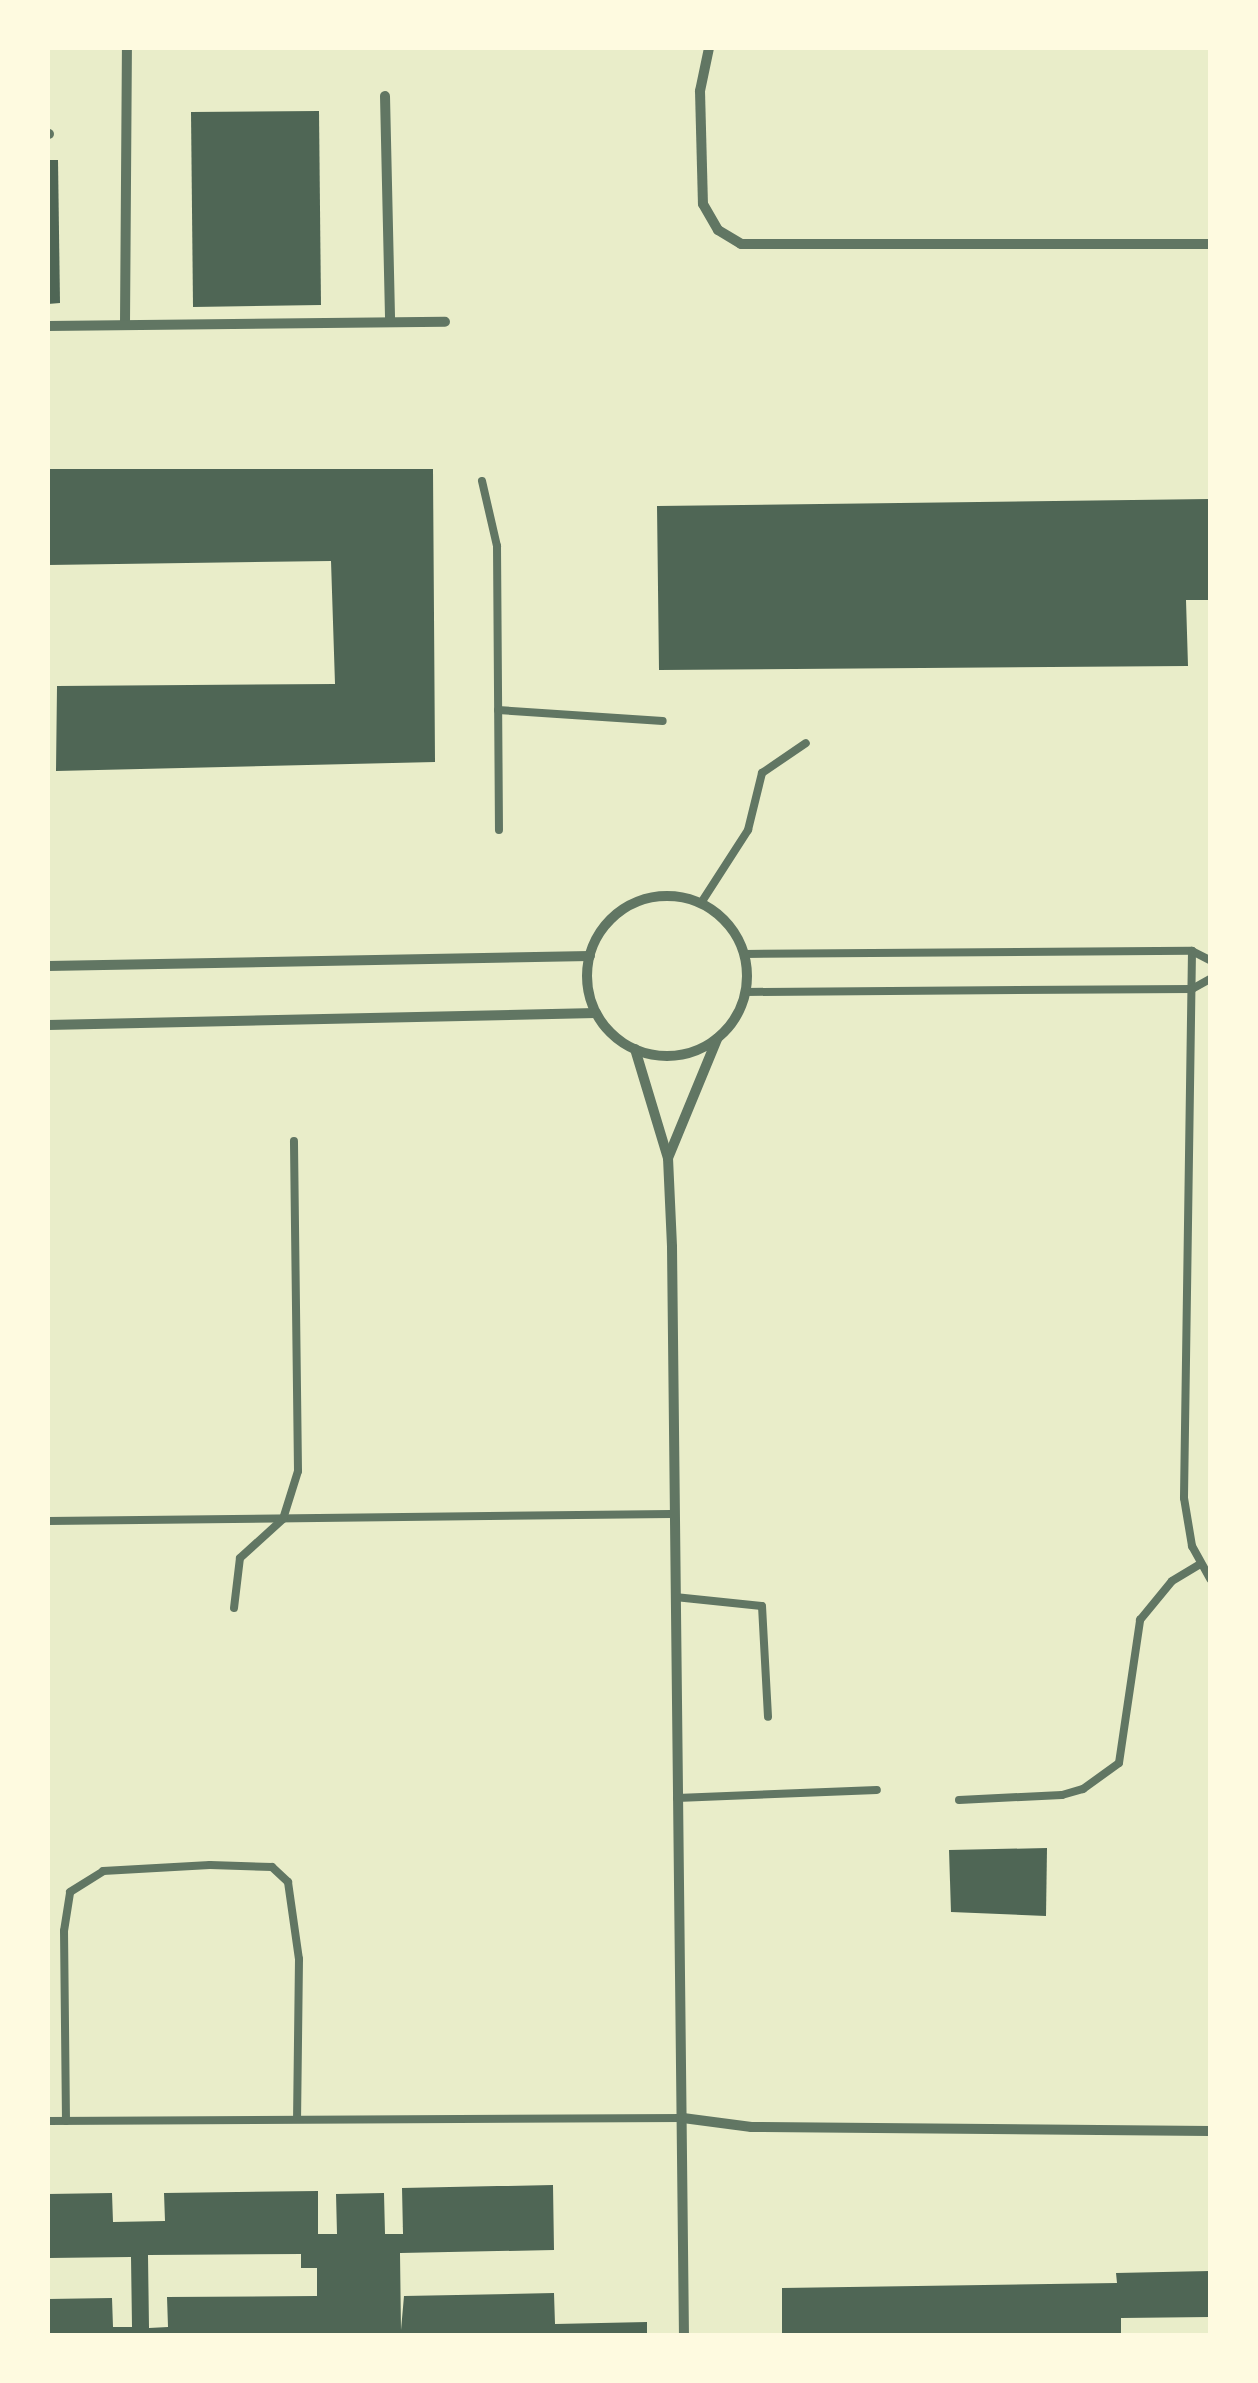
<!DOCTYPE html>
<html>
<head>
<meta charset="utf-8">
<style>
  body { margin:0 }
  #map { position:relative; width:1258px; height:2383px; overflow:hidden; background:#e9edc9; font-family:"Open Sans",sans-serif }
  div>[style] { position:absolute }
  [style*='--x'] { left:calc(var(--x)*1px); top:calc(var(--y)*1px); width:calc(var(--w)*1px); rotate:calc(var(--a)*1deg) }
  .building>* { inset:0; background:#4f6655 }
  .service>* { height:8px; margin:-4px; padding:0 4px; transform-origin:4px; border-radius:4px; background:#617663 }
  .minor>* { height:10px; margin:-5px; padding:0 5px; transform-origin:5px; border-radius:5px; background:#617663 }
  .minor>.ring { margin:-5px; padding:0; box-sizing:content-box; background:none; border:10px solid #617663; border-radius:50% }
  span { translate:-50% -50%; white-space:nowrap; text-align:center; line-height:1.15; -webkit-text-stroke:8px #fefae0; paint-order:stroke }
  .frame { position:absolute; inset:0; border:50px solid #fefae0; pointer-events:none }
</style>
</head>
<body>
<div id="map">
  <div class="building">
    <div style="clip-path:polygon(319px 111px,321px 305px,193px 307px,191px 112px)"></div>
    <div style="clip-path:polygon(48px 160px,58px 160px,60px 303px,48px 304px)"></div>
    <div style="clip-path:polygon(48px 469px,433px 469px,435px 762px,56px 771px,57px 686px,335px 684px,331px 561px,48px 565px)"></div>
    <div style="clip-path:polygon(1210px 499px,1210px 600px,1186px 600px,1188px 666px,659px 670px,657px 506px)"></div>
    <div style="clip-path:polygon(1047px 1848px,1046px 1916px,951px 1912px,949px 1850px)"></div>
    <div style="clip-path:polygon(evenodd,553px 2185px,554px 2250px,400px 2253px,401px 2330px,404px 2296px,554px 2293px,555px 2324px,647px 2322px,647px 2336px,48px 2336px,48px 2299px,112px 2298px,113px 2327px,132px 2327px,131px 2257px,48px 2258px,48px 2194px,112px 2193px,113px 2222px,165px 2221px,164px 2193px,318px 2191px,318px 2234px,337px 2234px,336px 2194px,384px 2193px,385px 2234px,403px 2234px,402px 2188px,553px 2185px,301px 2254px,301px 2268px,317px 2268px,317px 2296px,167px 2297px,168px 2327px,149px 2328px,148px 2255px,301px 2254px)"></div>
    <div style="clip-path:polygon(1210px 2271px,1210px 2317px,1121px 2318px,1121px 2336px,782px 2336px,782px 2288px,1117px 2283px,1116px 2273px)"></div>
  </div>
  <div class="service">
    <div style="--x:482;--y:481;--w:67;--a:77"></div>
    <div style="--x:497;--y:546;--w:284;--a:89.6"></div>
    <div style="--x:498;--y:710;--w:165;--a:3.8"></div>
    <div style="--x:701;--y:903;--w:87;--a:-57.2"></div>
    <div style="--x:748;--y:830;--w:59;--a:-76.2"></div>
    <div style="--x:762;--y:773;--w:53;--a:-34.3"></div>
    <div style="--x:1192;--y:951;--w:547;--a:90.84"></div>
    <div style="--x:1184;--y:1498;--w:49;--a:80.5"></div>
    <div style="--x:1192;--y:1546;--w:38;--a:61"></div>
    <div style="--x:744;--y:954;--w:448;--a:-0.4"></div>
    <div style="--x:1192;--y:951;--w:20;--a:27"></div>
    <div style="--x:745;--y:992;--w:447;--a:-0.4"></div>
    <div style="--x:1192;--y:989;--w:21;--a:-29"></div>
    <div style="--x:48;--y:1521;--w:623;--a:-0.64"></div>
    <div style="--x:675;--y:1597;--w:87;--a:5.9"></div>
    <div style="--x:762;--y:1606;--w:111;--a:86.9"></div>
    <div style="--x:234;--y:1608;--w:50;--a:-83.2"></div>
    <div style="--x:240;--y:1558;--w:58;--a:-42.2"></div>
    <div style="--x:283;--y:1519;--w:50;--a:-72.6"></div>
    <div style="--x:298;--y:1471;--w:330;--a:-90.7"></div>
    <div style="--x:677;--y:1798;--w:200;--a:-2.3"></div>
    <div style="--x:959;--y:1800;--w:103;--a:-2.8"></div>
    <div style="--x:1062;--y:1795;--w:22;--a:-16"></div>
    <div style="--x:1083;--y:1789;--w:44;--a:-35.8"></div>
    <div style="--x:1119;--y:1763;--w:145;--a:-81.6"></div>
    <div style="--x:1140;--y:1620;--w:50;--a:-50.6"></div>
    <div style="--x:1172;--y:1581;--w:33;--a:-31"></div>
    <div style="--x:48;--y:2121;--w:635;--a:-0.27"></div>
    <div style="--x:66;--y:2121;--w:190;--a:-90.6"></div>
    <div style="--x:64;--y:1931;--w:39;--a:-81"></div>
    <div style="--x:70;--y:1892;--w:39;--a:-32"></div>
    <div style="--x:103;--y:1871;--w:107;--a:-3.2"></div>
    <div style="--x:210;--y:1865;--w:62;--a:1.8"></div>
    <div style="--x:272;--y:1867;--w:22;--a:43"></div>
    <div style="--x:288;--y:1882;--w:78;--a:81.9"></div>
    <div style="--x:299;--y:1959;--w:158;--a:90.7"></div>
  </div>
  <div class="minor">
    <div style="--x:709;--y:48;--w:44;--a:101.8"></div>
    <div style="--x:700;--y:91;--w:113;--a:88.5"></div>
    <div style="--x:703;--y:204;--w:30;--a:60"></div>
    <div style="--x:718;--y:230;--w:27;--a:31"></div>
    <div style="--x:741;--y:244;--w:469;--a:0"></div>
    <div style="--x:385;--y:96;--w:226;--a:88.7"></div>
    <div style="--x:48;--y:134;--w:1;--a:0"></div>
    <div style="--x:125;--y:324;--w:276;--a:-89.6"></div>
    <div style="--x:48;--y:326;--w:397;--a:-0.6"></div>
    <div class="ring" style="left:587px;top:896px;width:150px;height:150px"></div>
    <div style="--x:48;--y:966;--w:542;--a:-1.06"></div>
    <div style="--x:48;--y:1025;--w:548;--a:-1.25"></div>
    <div style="--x:635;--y:1049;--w:114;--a:73.2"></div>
    <div style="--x:668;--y:1158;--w:89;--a:87.4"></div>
    <div style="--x:672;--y:1247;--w:1089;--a:89.37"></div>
    <div style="--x:668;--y:1158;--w:129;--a:-67.6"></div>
    <div style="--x:683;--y:2118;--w:69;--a:7.5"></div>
    <div style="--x:751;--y:2127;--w:459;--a:0.5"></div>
  </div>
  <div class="frame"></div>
</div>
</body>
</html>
